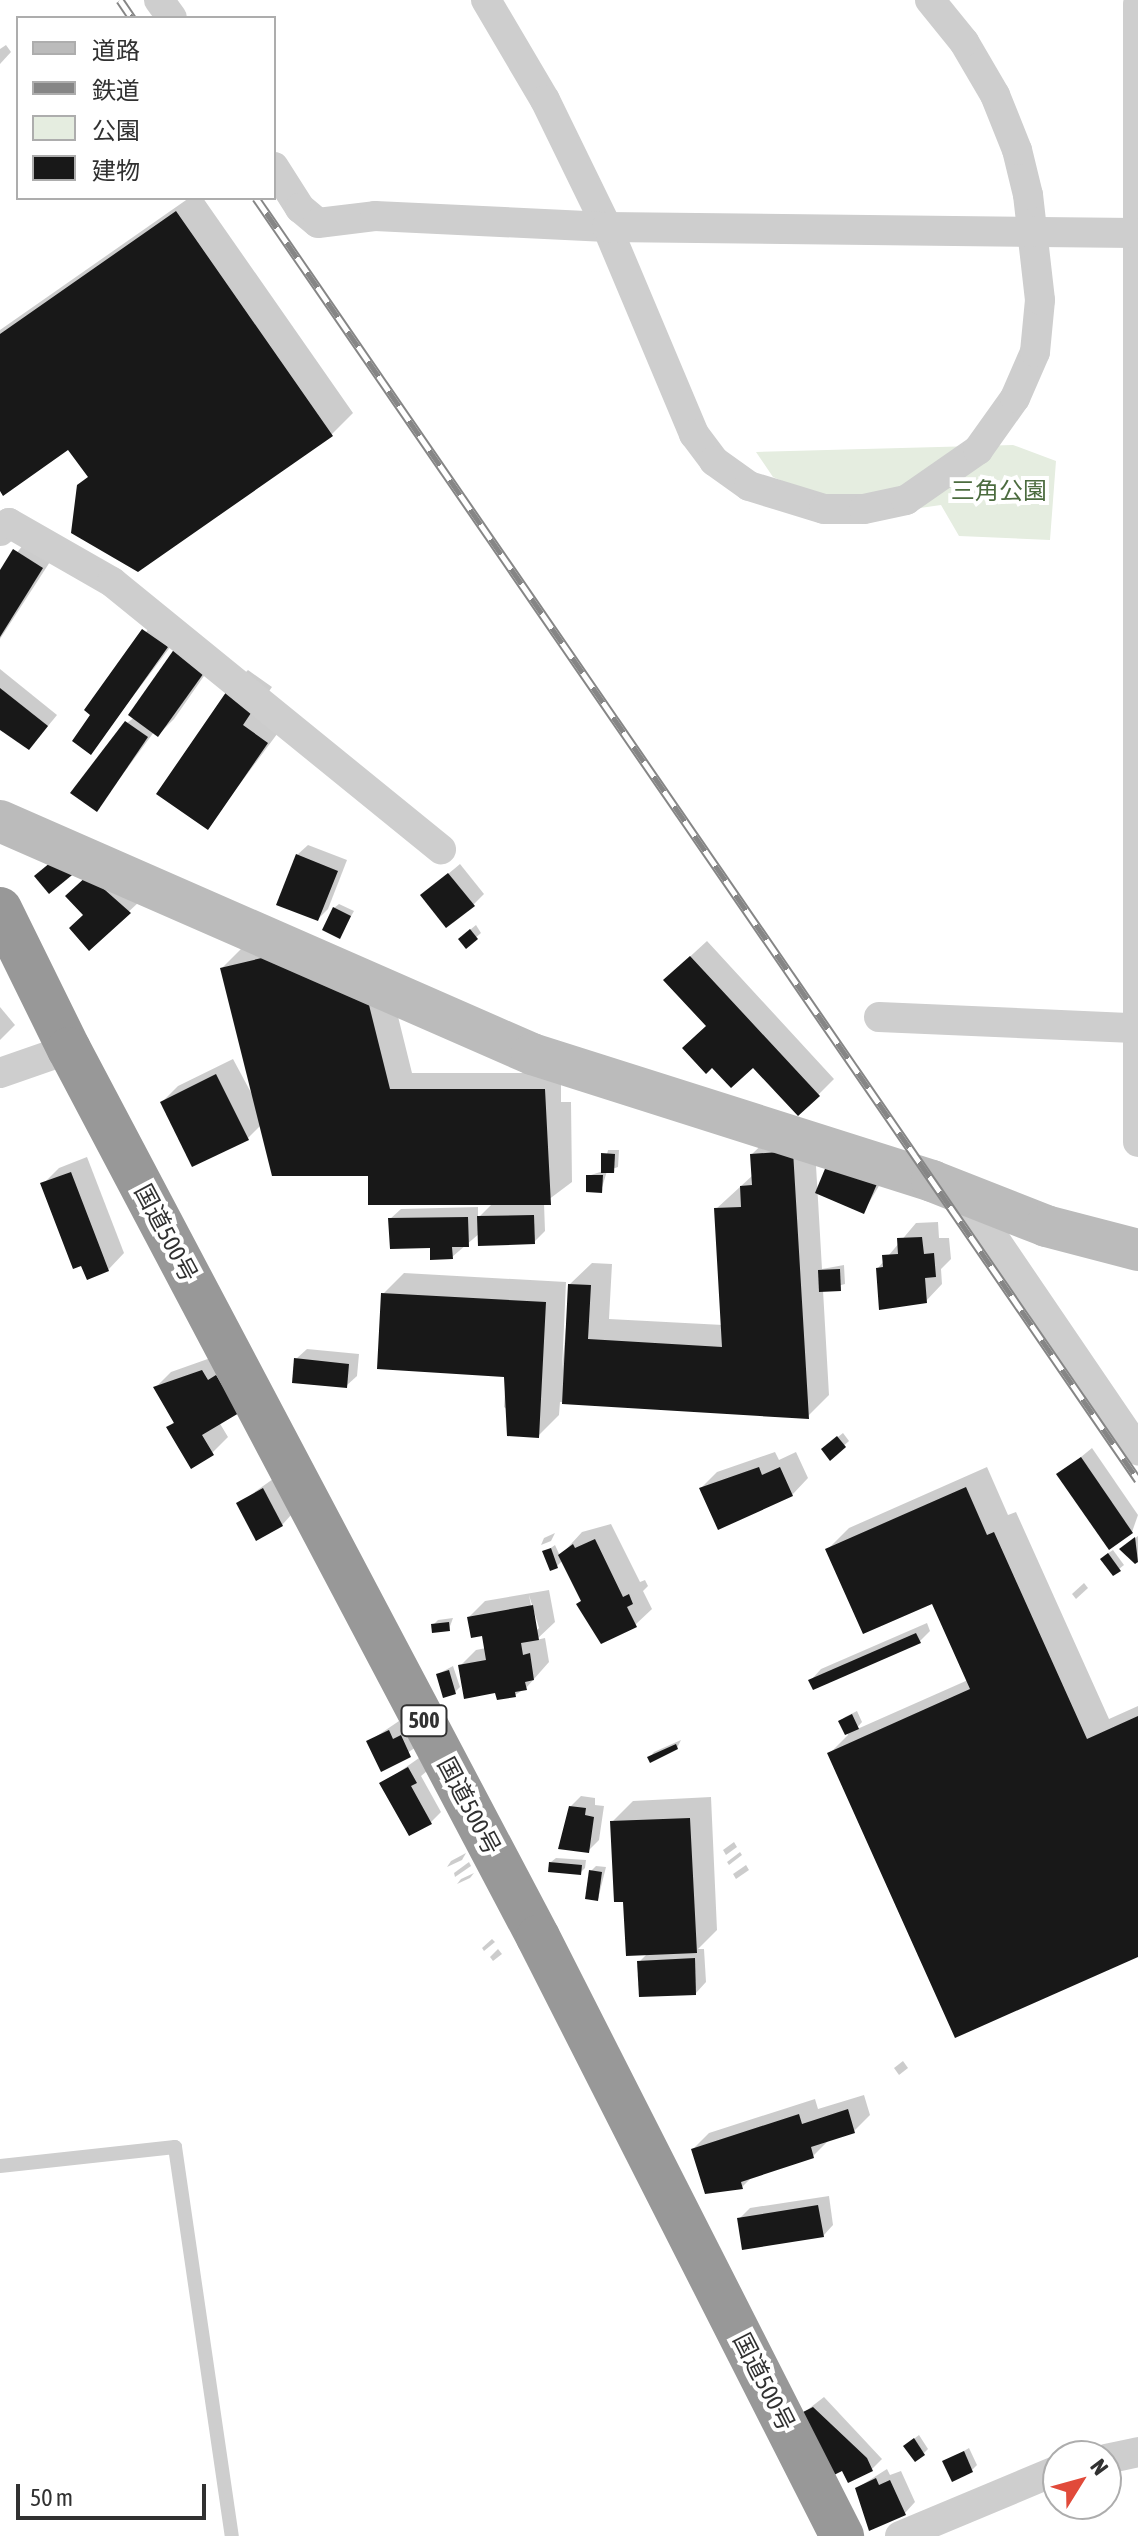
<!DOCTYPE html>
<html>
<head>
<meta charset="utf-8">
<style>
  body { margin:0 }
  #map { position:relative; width:1138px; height:2536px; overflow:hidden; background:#fff; font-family:"Asap Condensed","Noto Sans JP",sans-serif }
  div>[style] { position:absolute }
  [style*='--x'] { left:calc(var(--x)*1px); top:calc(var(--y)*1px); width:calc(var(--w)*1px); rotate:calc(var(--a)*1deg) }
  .green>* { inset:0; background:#e5ede0 }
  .shadow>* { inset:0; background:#0003 }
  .building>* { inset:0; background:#181818 }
  .lane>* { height:14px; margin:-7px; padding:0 7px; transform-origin:7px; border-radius:7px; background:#cecece }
  .street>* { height:30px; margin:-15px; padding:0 15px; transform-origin:15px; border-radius:15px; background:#cecece }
  .secondary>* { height:42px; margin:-21px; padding:0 21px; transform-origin:21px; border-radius:21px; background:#bbb }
  .highway>* { height:44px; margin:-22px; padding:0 22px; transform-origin:22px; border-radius:22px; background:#989898 }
  .rail>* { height:9px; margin-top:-4.5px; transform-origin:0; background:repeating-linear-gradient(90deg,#fff 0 18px,#868686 0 36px); box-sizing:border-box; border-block:2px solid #868686 }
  span { translate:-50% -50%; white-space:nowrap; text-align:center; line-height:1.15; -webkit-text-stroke:8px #fff; paint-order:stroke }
  .shield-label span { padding:2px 6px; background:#fff; border:2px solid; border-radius:6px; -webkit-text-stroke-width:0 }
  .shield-label { font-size:22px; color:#313131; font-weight:700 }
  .park-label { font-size:24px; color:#4c6c3f }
  .street-label { font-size:24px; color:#313131 }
  .legend { position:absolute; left:16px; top:16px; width:260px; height:184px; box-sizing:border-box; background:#fff; border:2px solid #adadad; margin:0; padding:10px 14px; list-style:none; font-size:24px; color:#313131 }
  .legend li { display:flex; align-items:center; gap:16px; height:40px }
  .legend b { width:40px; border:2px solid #adadad }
  .north { position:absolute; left:1042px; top:2440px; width:80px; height:80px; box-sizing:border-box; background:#fff; border:2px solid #adadad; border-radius:50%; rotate:53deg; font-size:22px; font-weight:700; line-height:32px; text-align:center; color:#313131 }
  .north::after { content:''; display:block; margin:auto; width:28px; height:36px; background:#e14a3a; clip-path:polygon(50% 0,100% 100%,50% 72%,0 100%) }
  .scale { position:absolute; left:16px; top:2484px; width:190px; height:36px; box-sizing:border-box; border:4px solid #313131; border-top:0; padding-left:10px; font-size:24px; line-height:28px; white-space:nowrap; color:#313131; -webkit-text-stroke:6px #fff; paint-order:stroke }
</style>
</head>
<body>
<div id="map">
  <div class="green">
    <div style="clip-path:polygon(1013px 445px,1056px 461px,1050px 540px,959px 536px,941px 505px,899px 511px,810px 493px,773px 477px,756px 452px)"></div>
  </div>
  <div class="shadow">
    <div style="clip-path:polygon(6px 45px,11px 52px,0 64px,0 49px)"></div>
    <div style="clip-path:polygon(189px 198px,203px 198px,353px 413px,332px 434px,79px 486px,89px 476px,69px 447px,0 488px,0 330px)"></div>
    <div style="clip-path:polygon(31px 535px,57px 551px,0 639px,0 574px)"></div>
    <div style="clip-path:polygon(160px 614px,183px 630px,91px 752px,93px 715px,86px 710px)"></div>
    <div style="clip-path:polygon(220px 653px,174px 719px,158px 735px,154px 732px,97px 809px,127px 723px)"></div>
    <div style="clip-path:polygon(0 669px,57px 715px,39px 737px,0 730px)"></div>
    <div style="clip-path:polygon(248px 670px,272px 687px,257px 708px,283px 726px,208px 827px,232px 686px)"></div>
    <div style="clip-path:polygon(308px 845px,347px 860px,328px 909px,318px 919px,297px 855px)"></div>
    <div style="clip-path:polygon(460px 864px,484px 894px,473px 905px,423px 895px)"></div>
    <div style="clip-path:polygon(99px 866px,140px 901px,90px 948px,85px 915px)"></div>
    <div style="clip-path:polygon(339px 904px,354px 911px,340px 936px,334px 908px)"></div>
    <div style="clip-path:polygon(476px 925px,481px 933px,466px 946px,465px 934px)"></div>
    <div style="clip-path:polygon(707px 941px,834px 1079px,818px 1095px,753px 1065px,712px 1065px,708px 1025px,682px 964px)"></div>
    <div style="clip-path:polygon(243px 947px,386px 968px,412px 1073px,561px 1073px,561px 1102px,571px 1102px,572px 1182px,544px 1203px,545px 1231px,534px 1242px,480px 1233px,452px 1257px,390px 1219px,401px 1209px,478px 1207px,478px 1218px,493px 1203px,370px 1174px,261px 1125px,248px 1138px,162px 1102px,178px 1086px,233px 1059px,255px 1100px,222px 968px)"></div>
    <div style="clip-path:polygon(0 1007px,15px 1025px,0 1040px)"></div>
    <div style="clip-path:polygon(814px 1131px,822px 1269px,844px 1265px,845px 1284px,823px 1290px,829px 1395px,808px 1416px,560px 1402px,559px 1415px,538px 1436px,504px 1407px,506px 1375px,383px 1294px,404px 1273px,566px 1282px,562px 1370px,570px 1284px,592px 1263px,612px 1264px,609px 1319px,723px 1325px,716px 1209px,753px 1175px,752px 1154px,774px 1133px)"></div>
    <div style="clip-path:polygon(608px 1150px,619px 1150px,618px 1167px,607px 1171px,601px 1191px,588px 1176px,603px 1171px)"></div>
    <div style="clip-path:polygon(87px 1157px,124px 1253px,108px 1270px,43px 1184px,59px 1168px)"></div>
    <div style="clip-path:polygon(886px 1174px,864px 1211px,818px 1192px)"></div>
    <div style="clip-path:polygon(938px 1222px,939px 1238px,949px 1238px,951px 1259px,941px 1269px,942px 1284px,926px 1301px,878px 1268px,916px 1223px)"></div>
    <div style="clip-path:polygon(307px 1349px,359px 1354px,357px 1376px,346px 1386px,296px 1359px)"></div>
    <div style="clip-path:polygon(219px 1355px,219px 1422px,228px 1437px,212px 1453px,168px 1428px,175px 1421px,155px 1388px,171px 1372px)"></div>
    <div style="clip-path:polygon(843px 1433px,849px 1441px,830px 1458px,828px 1445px)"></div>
    <div style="clip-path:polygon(1092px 1448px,1138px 1515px,1132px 1532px,1059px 1475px)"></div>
    <div style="clip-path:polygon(775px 1452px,779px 1460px,796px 1452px,808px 1478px,792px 1495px,701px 1488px,717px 1472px)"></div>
    <div style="clip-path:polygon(987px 1467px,1008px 1515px,1016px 1512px,1109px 1719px,1138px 1706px,1138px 1955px,830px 1753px,848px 1735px,841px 1721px,845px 1717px,857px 1711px,862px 1722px,855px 1730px,968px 1680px,933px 1601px,827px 1550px,849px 1528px)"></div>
    <div style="clip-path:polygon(273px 1479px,292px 1514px,282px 1525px,238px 1504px)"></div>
    <div style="clip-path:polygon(611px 1524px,640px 1582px,645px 1580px,648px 1586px,643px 1591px,652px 1609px,635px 1625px,583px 1600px,563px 1560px,557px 1566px,545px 1552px,555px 1545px,560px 1556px,582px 1532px)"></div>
    <div style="clip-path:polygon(555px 1533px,551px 1541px,541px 1545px,544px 1538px)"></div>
    <div style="clip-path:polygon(1138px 1536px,1138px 1560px,1135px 1562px,1126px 1544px)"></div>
    <div style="clip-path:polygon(1113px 1550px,1124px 1565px,1119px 1569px,1107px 1554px)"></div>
    <div style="clip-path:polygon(1084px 1583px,1088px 1588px,1076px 1599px,1072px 1594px)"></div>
    <div style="clip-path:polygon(evenodd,549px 1590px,555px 1622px,536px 1640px,545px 1638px,549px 1662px,526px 1688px,515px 1695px,497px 1691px,460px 1666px,476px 1650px,486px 1648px,484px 1633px,469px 1617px,485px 1601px,549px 1590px,529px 1595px,539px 1628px,536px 1631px,529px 1595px)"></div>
    <div style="clip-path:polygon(453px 1618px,449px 1629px,433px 1625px,438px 1620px)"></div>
    <div style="clip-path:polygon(927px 1623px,930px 1631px,920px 1641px,811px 1680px,821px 1669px)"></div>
    <div style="clip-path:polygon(453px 1666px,460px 1687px,455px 1692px,438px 1674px)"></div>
    <div style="clip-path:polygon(399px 1721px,421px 1744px,382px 1769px,368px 1742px)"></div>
    <div style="clip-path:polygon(681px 1740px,677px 1748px,650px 1757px,654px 1752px)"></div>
    <div style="clip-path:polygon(419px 1758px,427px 1771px,421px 1776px,441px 1812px,431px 1822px,382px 1784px)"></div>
    <div style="clip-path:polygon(581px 1796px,595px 1798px,595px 1805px,604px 1806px,599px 1840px,588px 1851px,570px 1807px)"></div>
    <div style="clip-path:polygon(711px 1797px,717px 1930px,698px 1949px,704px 1949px,706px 1982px,696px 1993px,639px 1962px,648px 1953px,625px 1900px,612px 1822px,633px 1801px)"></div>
    <div style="clip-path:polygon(734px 1842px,737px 1847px,726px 1855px,723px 1850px)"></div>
    <div style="clip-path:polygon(740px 1852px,742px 1855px,729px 1865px,727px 1862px)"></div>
    <div style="clip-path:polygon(466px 1853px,462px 1860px,447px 1867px,451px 1861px)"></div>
    <div style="clip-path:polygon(556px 1858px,586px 1860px,585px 1868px,580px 1873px,551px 1862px)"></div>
    <div style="clip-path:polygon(469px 1862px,471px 1866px,455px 1877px,454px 1873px)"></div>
    <div style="clip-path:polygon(746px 1865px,749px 1870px,736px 1879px,733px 1874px)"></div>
    <div style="clip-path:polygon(596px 1866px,606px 1867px,598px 1899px,591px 1871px)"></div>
    <div style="clip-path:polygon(474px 1873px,470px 1878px,457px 1884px,461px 1879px)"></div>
    <div style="clip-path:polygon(492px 1939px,495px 1942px,484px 1951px,482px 1948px)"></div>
    <div style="clip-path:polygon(498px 1949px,502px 1954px,493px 1961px,490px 1957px)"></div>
    <div style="clip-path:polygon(903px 2061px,908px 2068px,899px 2075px,894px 2068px)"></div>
    <div style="clip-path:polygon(864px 2095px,870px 2115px,854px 2131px,829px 2140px,813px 2156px,753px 2176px,742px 2187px,693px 2149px,709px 2133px,815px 2099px,818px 2109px)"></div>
    <div style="clip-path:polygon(829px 2196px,833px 2225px,823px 2236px,739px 2219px,750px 2208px)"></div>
    <div style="clip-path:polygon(824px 2397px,882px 2459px,872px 2469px,802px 2414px)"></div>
    <div style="clip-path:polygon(919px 2435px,928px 2449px,924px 2453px,911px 2441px)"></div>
    <div style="clip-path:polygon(969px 2448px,977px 2465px,972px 2470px,945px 2462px)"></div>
    <div style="clip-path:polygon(887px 2469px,890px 2475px,901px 2471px,915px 2502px,905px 2513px,857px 2488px)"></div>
  </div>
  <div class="building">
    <div style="clip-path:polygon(176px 211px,333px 436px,138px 572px,71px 533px,77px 485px,88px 477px,68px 450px,3px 496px,0 491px,0 334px)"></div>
    <div style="clip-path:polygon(13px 549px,43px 568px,0 637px,0 570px)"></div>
    <div style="clip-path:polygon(142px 629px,168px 647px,91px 755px,72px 741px,90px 715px,84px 710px)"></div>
    <div style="clip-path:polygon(175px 648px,206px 670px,158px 737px,128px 715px)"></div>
    <div style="clip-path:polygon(231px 685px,257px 704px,243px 725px,268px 743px,208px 830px,156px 794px)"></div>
    <div style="clip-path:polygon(0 688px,48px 726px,29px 750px,0 730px)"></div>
    <div style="clip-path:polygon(125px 721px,148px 737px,97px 812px,70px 793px)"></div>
    <div style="clip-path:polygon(62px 853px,77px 871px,49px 894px,34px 876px)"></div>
    <div style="clip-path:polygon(296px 854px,338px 871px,318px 921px,276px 905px)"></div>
    <div style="clip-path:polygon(448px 873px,475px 906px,446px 928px,420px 895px)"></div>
    <div style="clip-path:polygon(88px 875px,131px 913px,89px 951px,69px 928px,83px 915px,65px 896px)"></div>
    <div style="clip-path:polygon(333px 907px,351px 916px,340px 939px,322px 930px)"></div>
    <div style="clip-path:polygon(470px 929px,478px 939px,466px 949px,458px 939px)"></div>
    <div style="clip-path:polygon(690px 956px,820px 1096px,798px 1116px,753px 1068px,731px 1088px,712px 1068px,706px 1074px,682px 1048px,706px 1026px,663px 980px)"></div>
    <div style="clip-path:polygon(266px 957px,365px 989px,390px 1089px,545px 1089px,551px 1205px,368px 1205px,368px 1176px,272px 1176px,220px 968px)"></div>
    <div style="clip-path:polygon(216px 1074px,249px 1140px,192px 1167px,160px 1102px)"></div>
    <div style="clip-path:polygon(793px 1151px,809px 1419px,562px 1404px,568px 1284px,591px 1285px,588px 1339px,722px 1347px,714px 1208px,741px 1207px,740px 1186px,752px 1185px,750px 1154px)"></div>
    <div style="clip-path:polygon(601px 1153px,615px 1154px,614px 1173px,601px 1173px)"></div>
    <div style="clip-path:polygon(827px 1164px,877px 1184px,864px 1214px,815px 1193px)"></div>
    <div style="clip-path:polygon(71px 1172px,109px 1271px,87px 1280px,81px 1266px,73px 1269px,40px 1183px)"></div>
    <div style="clip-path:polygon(586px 1175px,603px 1175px,602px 1193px,586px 1192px)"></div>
    <div style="clip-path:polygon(534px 1215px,535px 1244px,478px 1246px,477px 1216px)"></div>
    <div style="clip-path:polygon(468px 1217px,469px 1247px,452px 1247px,453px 1259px,430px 1260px,430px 1248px,390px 1249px,388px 1218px)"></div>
    <div style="clip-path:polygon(922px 1237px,924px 1254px,934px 1253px,936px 1277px,925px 1278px,927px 1303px,879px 1310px,876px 1268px,883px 1267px,882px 1255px,898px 1254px,897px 1238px)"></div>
    <div style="clip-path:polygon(840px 1269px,841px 1291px,819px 1292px,818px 1270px)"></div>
    <div style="clip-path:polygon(381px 1293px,546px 1302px,539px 1438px,507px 1436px,504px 1377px,377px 1369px)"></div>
    <div style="clip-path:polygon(294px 1358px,349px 1364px,347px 1388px,292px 1383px)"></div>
    <div style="clip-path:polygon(202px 1370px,208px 1380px,216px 1375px,239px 1413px,202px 1435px,214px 1455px,191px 1469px,166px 1427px,174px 1423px,153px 1387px)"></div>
    <div style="clip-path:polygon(837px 1436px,846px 1447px,830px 1461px,821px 1449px)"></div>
    <div style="clip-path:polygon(1081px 1457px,1133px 1533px,1109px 1550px,1056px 1474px)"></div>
    <div style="clip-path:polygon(759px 1467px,762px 1475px,780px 1467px,793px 1496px,718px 1530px,699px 1488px)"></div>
    <div style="clip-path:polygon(966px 1487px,987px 1535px,994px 1532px,1087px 1739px,1138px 1716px,1138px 1957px,955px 2038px,827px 1753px,970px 1689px,932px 1604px,863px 1634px,825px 1549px)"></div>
    <div style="clip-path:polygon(263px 1488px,283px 1526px,256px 1541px,236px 1503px)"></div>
    <div style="clip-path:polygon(1135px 1537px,1138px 1562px,1135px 1564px,1119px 1549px)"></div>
    <div style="clip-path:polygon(595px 1539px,623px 1597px,629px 1594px,633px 1604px,627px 1607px,637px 1627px,601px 1644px,576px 1604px,581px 1601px,558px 1555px,573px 1544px,575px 1548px)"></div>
    <div style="clip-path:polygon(551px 1548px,558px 1568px,550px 1571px,542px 1551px)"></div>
    <div style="clip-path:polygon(1108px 1553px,1121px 1571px,1113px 1576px,1100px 1559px)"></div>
    <div style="clip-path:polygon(533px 1605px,539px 1640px,521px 1643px,523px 1655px,530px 1653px,534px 1680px,525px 1682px,527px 1690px,515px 1692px,516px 1697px,497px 1700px,495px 1693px,464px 1699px,458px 1665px,486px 1660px,482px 1636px,471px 1638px,467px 1617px)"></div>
    <div style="clip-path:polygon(449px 1622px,450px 1631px,432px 1633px,431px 1624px)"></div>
    <div style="clip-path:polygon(916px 1633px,921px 1643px,813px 1690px,808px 1680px)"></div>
    <div style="clip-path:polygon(449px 1670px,456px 1694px,443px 1698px,436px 1674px)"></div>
    <div style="clip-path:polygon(852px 1714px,859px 1729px,845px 1735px,838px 1721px)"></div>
    <div style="clip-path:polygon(389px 1730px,393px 1739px,401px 1735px,411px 1757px,381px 1772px,366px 1741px)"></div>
    <div style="clip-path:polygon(676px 1744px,678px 1749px,650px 1763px,647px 1757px)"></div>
    <div style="clip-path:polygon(408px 1767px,417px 1783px,411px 1786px,432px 1824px,409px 1836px,379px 1783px)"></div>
    <div style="clip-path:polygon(569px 1806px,586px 1808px,585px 1815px,594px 1817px,589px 1853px,558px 1849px)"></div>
    <div style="clip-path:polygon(690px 1818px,697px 1953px,626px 1956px,623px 1902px,614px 1902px,610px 1821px)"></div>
    <div style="clip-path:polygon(549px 1862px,582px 1865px,581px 1875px,548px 1872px)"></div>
    <div style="clip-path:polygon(589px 1870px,602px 1872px,598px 1901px,585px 1899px)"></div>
    <div style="clip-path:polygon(695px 1958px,696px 1995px,639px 1997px,637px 1961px)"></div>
    <div style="clip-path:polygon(848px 2109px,855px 2133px,811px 2147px,814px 2158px,741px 2182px,743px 2189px,705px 2194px,691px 2149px,799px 2114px,802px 2124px)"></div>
    <div style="clip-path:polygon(818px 2205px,824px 2237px,742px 2250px,737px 2218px)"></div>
    <div style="clip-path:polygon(813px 2407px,867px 2458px,873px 2471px,848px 2483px,842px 2471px,832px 2476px,799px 2414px)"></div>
    <div style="clip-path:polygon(914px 2438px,925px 2455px,915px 2462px,903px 2446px)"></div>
    <div style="clip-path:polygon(964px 2451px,973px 2472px,952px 2482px,942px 2461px)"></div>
    <div style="clip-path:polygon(876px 2478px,879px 2485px,890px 2480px,906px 2515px,869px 2531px,855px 2488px)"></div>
  </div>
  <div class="lane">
    <div style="--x:0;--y:2166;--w:176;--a:-6.2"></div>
    <div style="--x:175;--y:2147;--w:393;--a:81.7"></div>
  </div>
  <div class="street">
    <div style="--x:159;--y:0;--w:22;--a:54"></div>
    <div style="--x:486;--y:0;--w:116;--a:59.5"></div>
    <div style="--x:545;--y:100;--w:141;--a:64"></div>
    <div style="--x:607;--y:227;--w:225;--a:67.2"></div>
    <div style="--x:694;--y:434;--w:34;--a:53"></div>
    <div style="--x:714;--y:461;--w:43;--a:35.5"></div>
    <div style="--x:749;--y:486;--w:78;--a:17"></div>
    <div style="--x:824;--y:509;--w:40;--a:0"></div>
    <div style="--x:864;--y:509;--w:43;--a:-12.1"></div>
    <div style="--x:906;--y:500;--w:88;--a:-34.8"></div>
    <div style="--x:978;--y:450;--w:64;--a:-54.6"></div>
    <div style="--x:1015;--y:398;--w:50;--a:-66.5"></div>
    <div style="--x:1035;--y:352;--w:52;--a:-84.5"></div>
    <div style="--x:1040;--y:300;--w:106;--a:-96.5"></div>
    <div style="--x:1028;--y:195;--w:46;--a:-103.7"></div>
    <div style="--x:1017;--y:150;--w:59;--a:-111.8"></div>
    <div style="--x:995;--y:95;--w:61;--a:-120.3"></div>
    <div style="--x:964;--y:42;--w:54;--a:-129"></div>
    <div style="--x:1138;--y:4;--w:1138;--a:90"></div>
    <div style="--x:274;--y:167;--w:49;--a:57.6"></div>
    <div style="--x:300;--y:208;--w:23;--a:40"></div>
    <div style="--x:318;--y:223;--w:57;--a:-7"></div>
    <div style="--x:375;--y:216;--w:232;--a:2.7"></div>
    <div style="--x:607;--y:227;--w:528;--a:0.65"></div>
    <div style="--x:0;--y:531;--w:12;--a:-42"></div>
    <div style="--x:9;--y:523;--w:119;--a:29.8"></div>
    <div style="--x:112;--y:582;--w:424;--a:39.1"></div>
    <div style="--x:879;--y:1017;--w:255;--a:2.5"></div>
    <div style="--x:0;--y:1073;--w:73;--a:-19.2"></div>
    <div style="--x:964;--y:1194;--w:310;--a:55.8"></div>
    <div style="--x:1106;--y:2459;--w:33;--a:-12"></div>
    <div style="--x:900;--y:2536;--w:171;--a:-22.7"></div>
  </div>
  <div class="secondary">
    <div style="--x:0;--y:821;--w:581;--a:23.65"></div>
    <div style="--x:532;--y:1054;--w:420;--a:17.6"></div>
    <div style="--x:932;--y:1181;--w:123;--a:21.5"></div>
    <div style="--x:1046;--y:1226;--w:95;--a:14.6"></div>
  </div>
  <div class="highway">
    <div style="--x:0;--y:909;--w:156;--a:63.8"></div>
    <div style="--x:69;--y:1049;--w:1004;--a:62.16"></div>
    <div style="--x:538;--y:1937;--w:672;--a:63.09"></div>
  </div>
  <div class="rail">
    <div style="--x:120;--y:0;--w:22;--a:56"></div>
    <div style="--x:256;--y:198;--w:1556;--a:55.47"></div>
  </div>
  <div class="shield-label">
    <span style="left:424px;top:1721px">500</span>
  </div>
  <div class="park-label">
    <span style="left:999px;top:491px">三角公園</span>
  </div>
  <div class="street-label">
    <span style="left:166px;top:1233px;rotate:62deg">国道500号</span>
    <span style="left:469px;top:1806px;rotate:62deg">国道500号</span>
    <span style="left:764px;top:2382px;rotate:63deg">国道500号</span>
  </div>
  <ul class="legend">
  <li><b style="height:10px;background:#bbb"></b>道路</li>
  <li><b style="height:10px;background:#868686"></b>鉄道</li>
  <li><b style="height:22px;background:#e5ede0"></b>公園</li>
  <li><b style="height:22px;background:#181818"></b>建物</li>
  </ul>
  <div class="north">N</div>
  <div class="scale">50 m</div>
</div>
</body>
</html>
